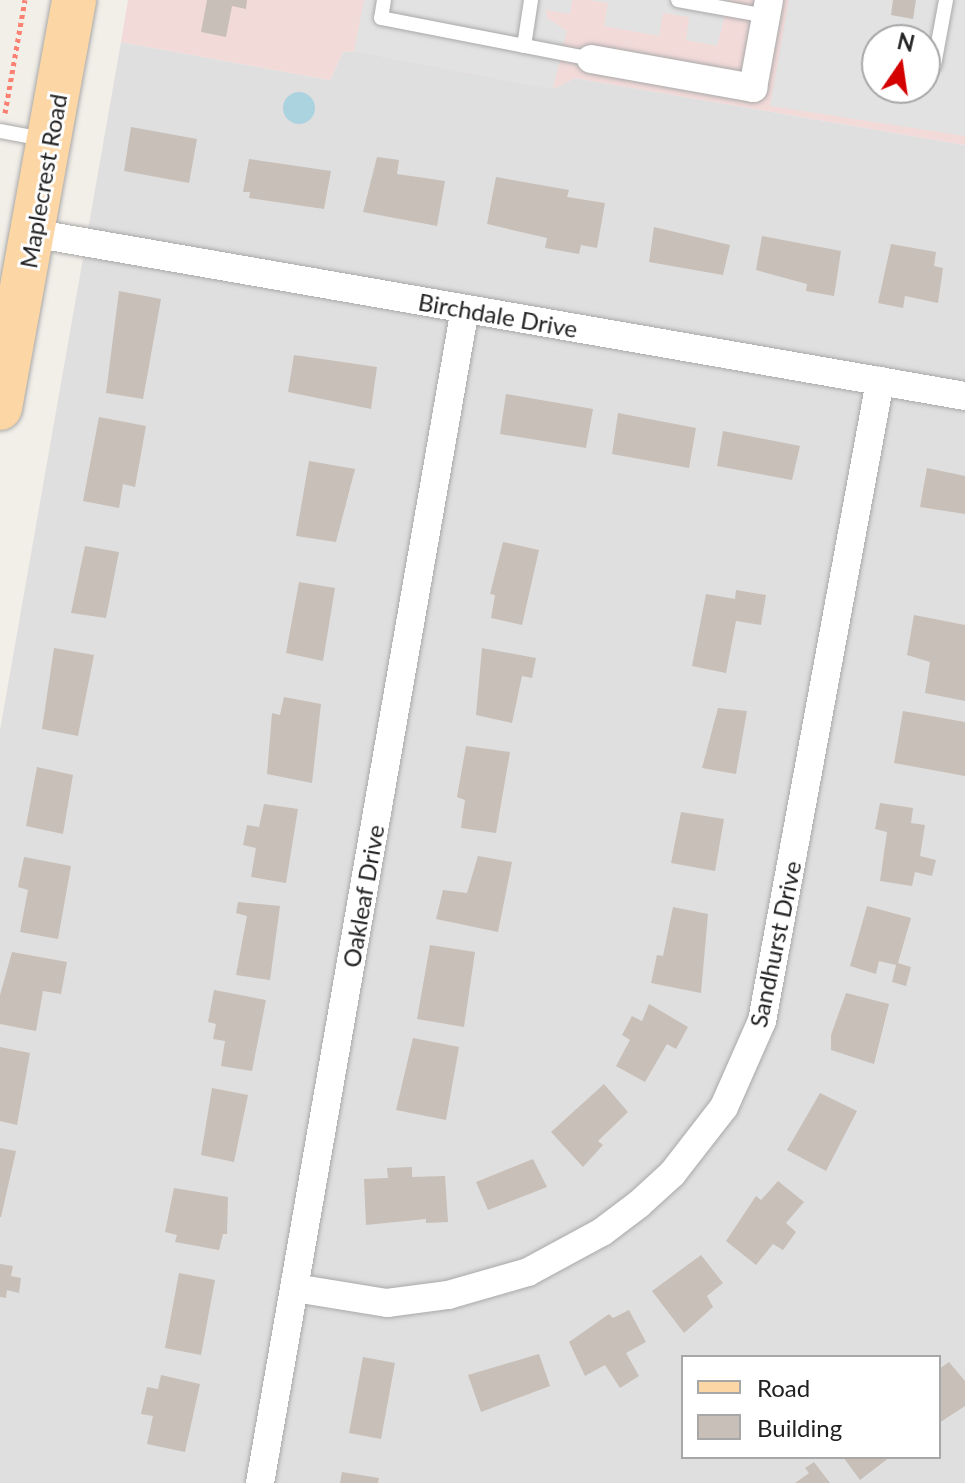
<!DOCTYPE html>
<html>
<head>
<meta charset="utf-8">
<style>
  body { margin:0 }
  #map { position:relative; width:965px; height:1483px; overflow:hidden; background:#f2efe9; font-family:Lato,sans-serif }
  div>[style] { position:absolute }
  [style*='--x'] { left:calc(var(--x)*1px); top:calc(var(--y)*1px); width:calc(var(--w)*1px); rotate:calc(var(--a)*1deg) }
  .residential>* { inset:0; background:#e0dfdf }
  .commercial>* { inset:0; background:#f2dad9 }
  .parking>* { inset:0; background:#e2e2e2 }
  .water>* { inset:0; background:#aad3df }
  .round { border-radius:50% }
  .building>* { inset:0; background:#c7bfb8 }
  .path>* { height:5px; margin-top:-2.5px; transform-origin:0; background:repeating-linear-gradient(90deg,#fa8072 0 4px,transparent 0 8px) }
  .roads { filter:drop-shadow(0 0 2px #a9a9a9) drop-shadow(0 0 2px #a9a9a9) }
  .service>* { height:14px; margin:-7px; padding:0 7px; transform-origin:7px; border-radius:7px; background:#fff }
  .minor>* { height:28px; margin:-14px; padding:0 14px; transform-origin:14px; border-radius:14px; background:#fff }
  .primary>* { height:44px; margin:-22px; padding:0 22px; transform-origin:22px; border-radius:22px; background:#fcd6a4 }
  span { translate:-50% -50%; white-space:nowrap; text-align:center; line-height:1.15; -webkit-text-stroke:6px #fff; paint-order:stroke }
  .street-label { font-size:24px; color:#222 }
  .legend { position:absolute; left:681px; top:1355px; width:260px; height:104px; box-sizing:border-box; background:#fff; border:2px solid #a7a7a7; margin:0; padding:10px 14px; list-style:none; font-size:24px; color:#222 }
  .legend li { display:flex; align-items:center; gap:16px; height:40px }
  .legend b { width:40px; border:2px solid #a7a7a7 }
  .north { position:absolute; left:861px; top:24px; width:80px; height:80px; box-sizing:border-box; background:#fff; border:2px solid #a7a7a7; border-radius:50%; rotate:13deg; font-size:22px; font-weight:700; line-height:32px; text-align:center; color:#222 }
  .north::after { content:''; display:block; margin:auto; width:28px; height:36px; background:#d40000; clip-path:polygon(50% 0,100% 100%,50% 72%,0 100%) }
</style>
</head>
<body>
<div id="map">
  <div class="residential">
    <div style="clip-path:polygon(evenodd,121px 42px,330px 80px,343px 52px,354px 51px,553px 89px,575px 78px,965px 145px,965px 1483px,0 1483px,0 730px,121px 42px,683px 1357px,939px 1357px,939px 1457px,683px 1457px,683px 1357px)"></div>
  </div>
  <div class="commercial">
    <div style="clip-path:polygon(evenodd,128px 0,965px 0,965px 145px,575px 78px,553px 89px,354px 51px,343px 52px,330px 80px,121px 42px,128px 0,877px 40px,925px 40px,925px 88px,877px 88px,877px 40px)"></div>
  </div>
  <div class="parking">
    <div style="clip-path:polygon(364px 0,572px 0,570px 14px,546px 10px,547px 18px,567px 31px,553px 89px,354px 51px)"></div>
    <div style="clip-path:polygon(589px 0,729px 0,717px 46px,686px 40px,689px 17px,663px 13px,659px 36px,604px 26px,608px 3px)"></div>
    <div style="clip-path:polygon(evenodd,789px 0,965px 0,965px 136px,770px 106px,789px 0,877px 40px,925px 40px,925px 88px,877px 88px,877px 40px)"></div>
  </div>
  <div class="water">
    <div class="round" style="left:283px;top:92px;width:32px;height:32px"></div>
  </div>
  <div class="building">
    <div style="clip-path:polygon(207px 0,247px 0,246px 9px,232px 6px,226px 37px,201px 32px)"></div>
    <div style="clip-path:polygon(893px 0,916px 0,913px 19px,891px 15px)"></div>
    <div style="clip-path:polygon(131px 127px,197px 139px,189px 183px,124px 171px)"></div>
    <div style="clip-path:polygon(377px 157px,399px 160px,397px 174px,445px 181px,437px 226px,363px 212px)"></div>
    <div style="clip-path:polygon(249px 159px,331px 171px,324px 209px,249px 198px,250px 192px,243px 192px)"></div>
    <div style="clip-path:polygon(496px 177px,569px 190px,567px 197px,605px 203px,597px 248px,581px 245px,579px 254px,545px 248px,547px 238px,487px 224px)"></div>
    <div style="clip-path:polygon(654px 227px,730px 245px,723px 275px,649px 262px)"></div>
    <div style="clip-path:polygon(762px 236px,841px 251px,834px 296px,806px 291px,807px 284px,756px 270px)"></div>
    <div style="clip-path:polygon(891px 244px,936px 252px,934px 266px,943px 268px,938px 303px,905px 296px,903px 308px,878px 303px)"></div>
    <div style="clip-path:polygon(119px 291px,161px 299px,143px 399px,106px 393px)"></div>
    <div style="clip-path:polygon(294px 355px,377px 367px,371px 409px,288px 392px)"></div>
    <div style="clip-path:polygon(506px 394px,593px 409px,586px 448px,500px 434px)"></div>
    <div style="clip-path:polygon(618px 413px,696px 428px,689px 468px,612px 454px)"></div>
    <div style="clip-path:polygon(99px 417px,146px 426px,135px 487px,123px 484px,119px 508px,83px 501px)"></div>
    <div style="clip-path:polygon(723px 431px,800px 446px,792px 480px,717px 466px)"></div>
    <div style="clip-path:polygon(309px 461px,355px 469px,336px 542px,296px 536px)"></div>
    <div style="clip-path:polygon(927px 468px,965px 476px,965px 514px,920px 507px)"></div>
    <div style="clip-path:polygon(503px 542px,539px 550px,522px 625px,491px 618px,495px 595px,490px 594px)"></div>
    <div style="clip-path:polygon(85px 546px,119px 552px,106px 618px,71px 613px)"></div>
    <div style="clip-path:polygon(299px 582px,335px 588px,323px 661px,286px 653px)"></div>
    <div style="clip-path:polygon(736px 590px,766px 595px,761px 625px,736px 621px,726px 673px,692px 666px,706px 594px,735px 599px)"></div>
    <div style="clip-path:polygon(914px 615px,965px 625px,965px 701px,925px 693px,930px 662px,907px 655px)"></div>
    <div style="clip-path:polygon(54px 648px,94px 655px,78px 736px,42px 729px)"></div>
    <div style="clip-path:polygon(482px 648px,536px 658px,532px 678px,522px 676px,512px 723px,476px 715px)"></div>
    <div style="clip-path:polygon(284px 697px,321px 704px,312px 783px,267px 774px,272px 713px,280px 715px)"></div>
    <div style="clip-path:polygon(718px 708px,747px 711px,736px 774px,702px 768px)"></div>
    <div style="clip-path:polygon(903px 711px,965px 722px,965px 776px,894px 763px)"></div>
    <div style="clip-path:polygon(466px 746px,510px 752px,496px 833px,461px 828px,465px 800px,457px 797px)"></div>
    <div style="clip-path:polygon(37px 767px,73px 775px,63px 834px,26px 826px)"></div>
    <div style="clip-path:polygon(880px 803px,913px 808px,911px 823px,925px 825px,920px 856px,936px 860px,932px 876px,915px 872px,912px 886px,880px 881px,887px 832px,875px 829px)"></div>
    <div style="clip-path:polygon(264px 804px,298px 809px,286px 883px,251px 877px,256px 848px,243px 845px,247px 825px,259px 827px)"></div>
    <div style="clip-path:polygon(681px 812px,724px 819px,715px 871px,671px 863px)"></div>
    <div style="clip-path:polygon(478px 856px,512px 862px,498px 932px,436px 919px,443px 890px,467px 893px)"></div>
    <div style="clip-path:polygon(24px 857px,71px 866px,58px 939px,20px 932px,28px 890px,18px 887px)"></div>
    <div style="clip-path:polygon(238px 902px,280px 906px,270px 980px,236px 975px,247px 916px,236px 913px)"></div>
    <div style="clip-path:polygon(867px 906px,911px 918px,898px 963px,911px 967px,906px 986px,892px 982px,896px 965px,879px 961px,876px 974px,850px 966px)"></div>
    <div style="clip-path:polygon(673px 907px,708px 914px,701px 993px,651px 983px,657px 955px,663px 956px)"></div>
    <div style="clip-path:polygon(430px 945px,475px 952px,464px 1027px,417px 1019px)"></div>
    <div style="clip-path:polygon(12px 952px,67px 962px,61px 994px,43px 991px,36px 1031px,0 1024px,0 995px)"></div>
    <div style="clip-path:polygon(214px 990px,266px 1000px,252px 1071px,221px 1066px,225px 1041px,213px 1039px,216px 1024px,208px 1022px)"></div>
    <div style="clip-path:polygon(846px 993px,889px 1004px,874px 1064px,831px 1050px,831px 1035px)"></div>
    <div style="clip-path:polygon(649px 1004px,688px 1027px,676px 1049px,667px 1044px,645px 1082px,616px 1066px,630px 1040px,622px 1035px,632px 1016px,642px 1021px)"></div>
    <div style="clip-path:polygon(413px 1038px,459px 1047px,446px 1120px,396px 1110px)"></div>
    <div style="clip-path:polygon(0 1047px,30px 1053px,17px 1125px,0 1121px)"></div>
    <div style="clip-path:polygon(604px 1084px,628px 1112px,598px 1141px,603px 1145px,583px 1167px,551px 1132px)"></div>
    <div style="clip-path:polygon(212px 1088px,248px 1095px,234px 1162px,201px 1155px)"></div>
    <div style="clip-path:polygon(820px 1093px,857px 1111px,826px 1171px,787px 1150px)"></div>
    <div style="clip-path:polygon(0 1148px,16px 1151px,1px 1217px,0 1217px)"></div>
    <div style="clip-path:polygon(533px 1159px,547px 1187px,488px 1210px,476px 1182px)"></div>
    <div style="clip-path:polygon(412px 1167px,412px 1177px,445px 1176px,448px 1222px,426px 1223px,426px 1219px,366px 1225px,364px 1179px,388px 1178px,387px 1168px)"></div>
    <div style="clip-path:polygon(778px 1181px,804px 1202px,786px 1223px,796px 1232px,783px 1250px,773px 1244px,756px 1265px,726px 1241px,756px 1196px,761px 1200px)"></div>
    <div style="clip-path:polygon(174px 1188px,228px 1197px,227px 1234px,223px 1234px,219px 1250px,175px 1242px,177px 1235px,165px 1232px)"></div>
    <div style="clip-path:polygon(701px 1255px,723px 1283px,707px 1296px,713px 1307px,684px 1333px,652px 1291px)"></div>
    <div style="clip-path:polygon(0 1264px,13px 1266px,11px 1276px,21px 1278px,19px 1293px,7px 1290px,6px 1298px,0 1297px)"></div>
    <div style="clip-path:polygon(179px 1273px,215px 1280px,201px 1355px,165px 1348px)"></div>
    <div style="clip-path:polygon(629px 1310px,646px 1342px,626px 1353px,639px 1376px,620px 1388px,605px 1365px,585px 1376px,569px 1342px,609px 1314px,613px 1318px)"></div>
    <div style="clip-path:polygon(539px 1354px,550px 1386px,481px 1412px,468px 1375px)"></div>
    <div style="clip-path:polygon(363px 1357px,395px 1363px,381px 1439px,349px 1433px)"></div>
    <div style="clip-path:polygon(949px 1362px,965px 1381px,965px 1406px,939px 1423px,939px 1369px)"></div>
    <div style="clip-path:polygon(161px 1375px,200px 1384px,185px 1452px,147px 1444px,153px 1416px,141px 1414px,147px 1387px,158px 1389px)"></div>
    <div style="clip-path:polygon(843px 1457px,890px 1457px,860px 1480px)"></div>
    <div style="clip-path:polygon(814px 1462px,830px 1483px,795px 1483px,809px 1473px,805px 1468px)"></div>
    <div style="clip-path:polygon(342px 1472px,379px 1478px,378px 1483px,340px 1483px)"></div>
  </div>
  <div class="path">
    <div style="--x:5;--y:113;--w:115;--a:-80"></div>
  </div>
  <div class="roads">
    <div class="service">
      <div style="--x:384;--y:0;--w:18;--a:99"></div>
      <div style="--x:381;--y:18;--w:214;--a:11"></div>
      <div style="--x:678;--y:0;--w:89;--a:10.3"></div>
      <div style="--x:524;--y:46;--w:47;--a:-81.3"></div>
      <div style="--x:934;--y:65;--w:66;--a:-79.5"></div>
      <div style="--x:0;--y:131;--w:44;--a:10.5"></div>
    </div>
    <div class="minor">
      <div style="--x:591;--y:59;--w:165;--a:10.1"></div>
      <div style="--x:753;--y:88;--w:89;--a:-79.7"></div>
      <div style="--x:32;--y:233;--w:947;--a:9.91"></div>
      <div style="--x:295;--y:1288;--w:93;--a:9.3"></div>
      <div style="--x:387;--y:1303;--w:62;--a:-7.5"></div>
      <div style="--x:448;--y:1295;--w:83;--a:-16"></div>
      <div style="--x:528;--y:1272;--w:84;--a:-28.4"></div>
      <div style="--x:602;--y:1232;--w:46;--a:-37.1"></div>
      <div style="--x:639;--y:1204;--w:45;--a:-42.3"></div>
      <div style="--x:672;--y:1174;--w:85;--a:-52.2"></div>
      <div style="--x:724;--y:1107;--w:94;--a:-66.2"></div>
      <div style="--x:762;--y:1021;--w:651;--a:-79.55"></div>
      <div style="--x:260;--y:1483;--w:1192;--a:-80.1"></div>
    </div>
    <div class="primary">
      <div style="--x:0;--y:408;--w:415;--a:-79.7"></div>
    </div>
  </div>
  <div class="street-label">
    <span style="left:43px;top:181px;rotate:-80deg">Maplecrest Road</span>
    <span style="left:498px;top:315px;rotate:10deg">Birchdale Drive</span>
    <span style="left:363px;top:896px;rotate:-80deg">Oakleaf Drive</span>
    <span style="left:775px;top:944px;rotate:-78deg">Sandhurst Drive</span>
  </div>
  <ul class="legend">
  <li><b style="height:10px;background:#fcd6a4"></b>Road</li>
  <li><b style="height:22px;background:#c7bfb8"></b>Building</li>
  </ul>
  <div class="north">N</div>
</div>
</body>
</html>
